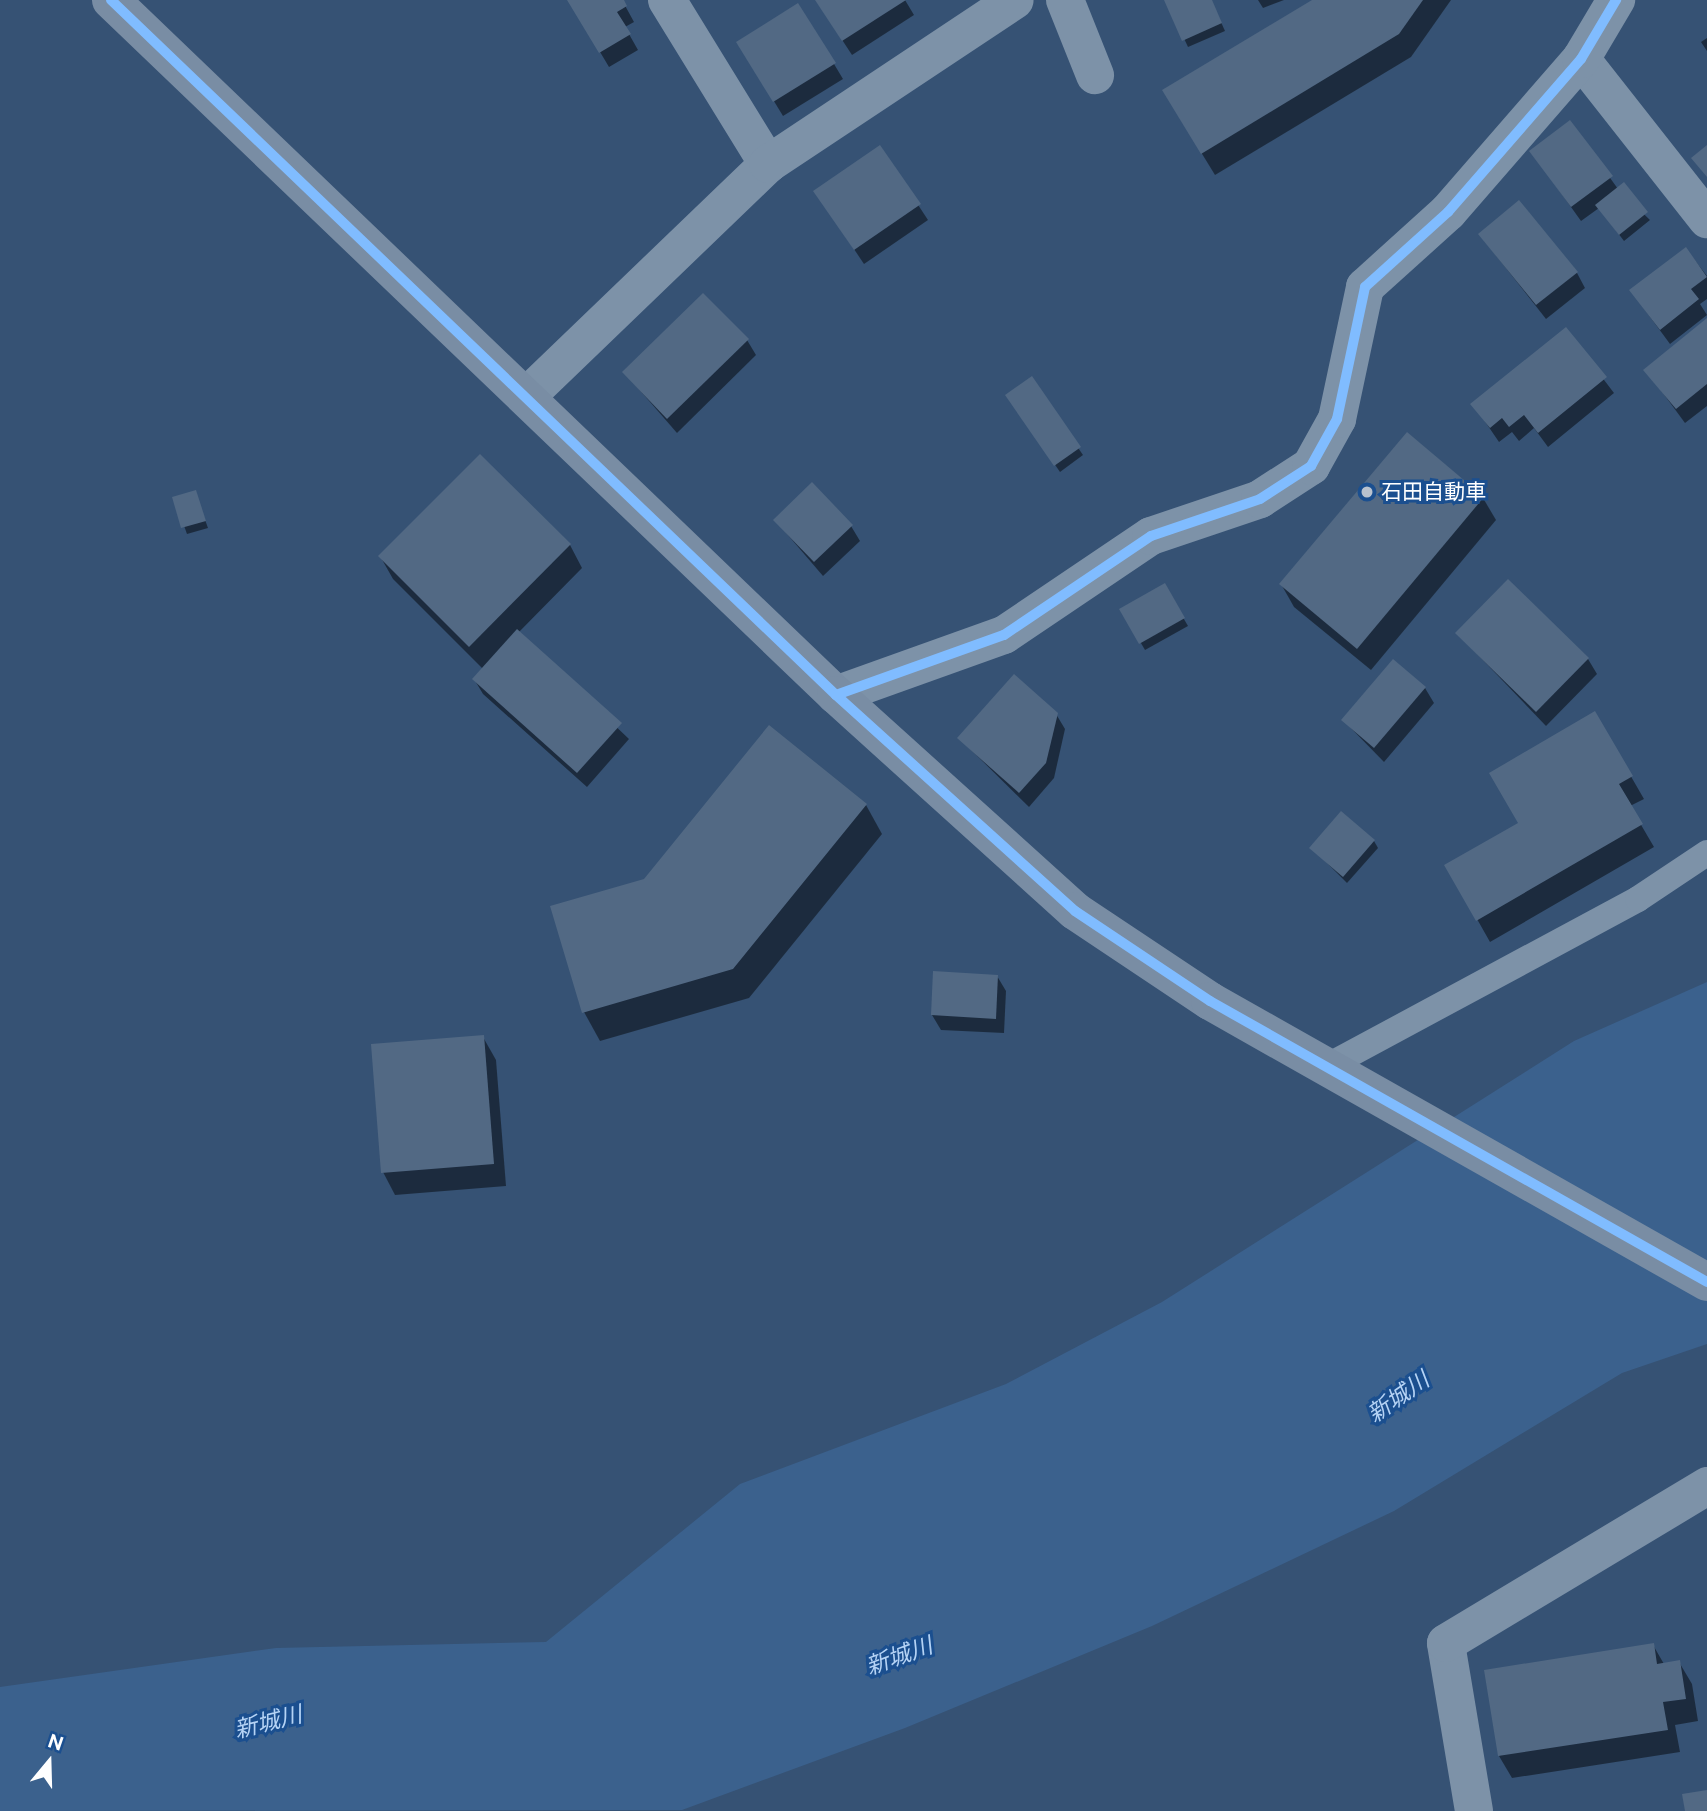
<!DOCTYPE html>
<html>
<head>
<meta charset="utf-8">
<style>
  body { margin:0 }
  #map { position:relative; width:1707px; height:1811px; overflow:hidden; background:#365274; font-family:"Public Sans","Noto Sans JP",sans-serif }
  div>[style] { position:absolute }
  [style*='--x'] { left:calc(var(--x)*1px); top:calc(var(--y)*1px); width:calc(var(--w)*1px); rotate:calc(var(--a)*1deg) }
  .water>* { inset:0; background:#3b618d }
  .shadow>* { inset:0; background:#0007 }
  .building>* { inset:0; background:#526984 }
  .lane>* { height:26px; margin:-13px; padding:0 13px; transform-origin:13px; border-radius:13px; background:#7d92a8 }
  .street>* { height:38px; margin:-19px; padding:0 19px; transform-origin:19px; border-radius:19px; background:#7d92a8 }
  .secondary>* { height:38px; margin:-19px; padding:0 19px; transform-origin:19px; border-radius:19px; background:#798da4 }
  .cycleway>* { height:10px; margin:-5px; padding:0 5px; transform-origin:5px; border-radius:5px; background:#80bcff }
  .dots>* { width:19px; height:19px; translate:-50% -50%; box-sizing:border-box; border:4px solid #1b4f8f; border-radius:50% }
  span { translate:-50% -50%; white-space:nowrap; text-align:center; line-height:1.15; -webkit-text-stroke:6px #1b4f8f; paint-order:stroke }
  .poi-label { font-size:21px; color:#fff }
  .left { translate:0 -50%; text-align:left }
  .water-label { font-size:23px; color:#b5d3f5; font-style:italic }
  .north { position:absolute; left:14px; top:1727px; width:70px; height:70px; -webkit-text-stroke:5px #1b4f8f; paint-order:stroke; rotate:19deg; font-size:19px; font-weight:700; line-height:28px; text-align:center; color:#fff }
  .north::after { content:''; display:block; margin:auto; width:24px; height:32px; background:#fff; clip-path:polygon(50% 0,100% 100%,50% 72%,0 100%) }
</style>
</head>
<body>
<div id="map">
  <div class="water">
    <div style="clip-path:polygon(1707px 982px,1707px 1344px,1622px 1373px,1394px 1511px,1152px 1626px,905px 1728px,682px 1810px,0 1811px,0 1687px,276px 1648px,546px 1642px,740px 1484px,1006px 1384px,1162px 1302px,1574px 1041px)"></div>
  </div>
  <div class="shadow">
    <div style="clip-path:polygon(569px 0,622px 0,634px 22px,625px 27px,638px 50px,609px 67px)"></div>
    <div style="clip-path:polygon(816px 0,905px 0,914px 15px,852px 55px)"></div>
    <div style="clip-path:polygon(1166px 0,1211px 0,1225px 31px,1188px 47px)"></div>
    <div style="clip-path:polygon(1258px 0,1284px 0,1263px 8px)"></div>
    <div style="clip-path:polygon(1315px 0,1451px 0,1411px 57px,1215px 175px,1177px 113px)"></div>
    <div style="clip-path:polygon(1707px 38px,1707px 51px,1701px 42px)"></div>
    <div style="clip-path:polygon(747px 57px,834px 64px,843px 79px,783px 116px)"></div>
    <div style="clip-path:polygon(1570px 122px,1618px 189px,1650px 220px,1624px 241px,1599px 208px,1581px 221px,1531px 151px)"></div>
    <div style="clip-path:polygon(880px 147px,928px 220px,864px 264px,815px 191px)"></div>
    <div style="clip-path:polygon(1480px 235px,1577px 273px,1585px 288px,1546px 319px)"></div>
    <div style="clip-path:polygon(1686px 249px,1707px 276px,1707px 299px,1700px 304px,1707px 315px,1670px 344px,1631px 291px)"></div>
    <div style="clip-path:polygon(1707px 321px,1707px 406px,1685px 423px,1646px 370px)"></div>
    <div style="clip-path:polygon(1566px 330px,1614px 393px,1548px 447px,1534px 428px,1519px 441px,1512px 432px,1499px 442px,1473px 404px)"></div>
    <div style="clip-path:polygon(747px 340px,756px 355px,677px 433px,624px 372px)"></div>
    <div style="clip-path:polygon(1031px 379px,1083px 455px,1060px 472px,1012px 402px)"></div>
    <div style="clip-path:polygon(195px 492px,208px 528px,187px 534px,174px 498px)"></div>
    <div style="clip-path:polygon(1483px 498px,1496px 520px,1371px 670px,1294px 607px,1281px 584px)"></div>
    <div style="clip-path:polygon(775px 520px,851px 526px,860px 541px,823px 576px)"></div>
    <div style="clip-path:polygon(570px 545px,582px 568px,518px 633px,629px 739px,587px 787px,483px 694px,474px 679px,483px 669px,393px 579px,380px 556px)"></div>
    <div style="clip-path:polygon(1164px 585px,1188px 626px,1145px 650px,1121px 609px)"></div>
    <div style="clip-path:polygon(1457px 633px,1588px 659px,1597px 674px,1546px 726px)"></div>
    <div style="clip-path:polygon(1425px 688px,1434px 703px,1384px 762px,1343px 720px)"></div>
    <div style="clip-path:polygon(1056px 714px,1065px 729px,1054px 778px,1029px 807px,959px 738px)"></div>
    <div style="clip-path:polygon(1595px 714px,1644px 799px,1630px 806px,1654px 847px,1490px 942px,1447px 866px,1521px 823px)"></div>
    <div style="clip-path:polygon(866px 805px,882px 834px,749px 998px,600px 1041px,584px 1012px,645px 881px)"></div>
    <div style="clip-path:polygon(1374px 841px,1378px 848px,1347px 883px,1312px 848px)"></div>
    <div style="clip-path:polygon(997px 976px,1006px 991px,1004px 1033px,941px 1030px,932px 1015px)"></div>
    <div style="clip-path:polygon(483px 1037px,496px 1060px,506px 1186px,395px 1195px,383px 1172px)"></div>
    <div style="clip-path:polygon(1653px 1645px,1664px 1664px,1679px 1662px,1692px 1684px,1698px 1721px,1675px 1725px,1680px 1752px,1512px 1778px,1499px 1756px)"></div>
  </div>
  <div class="building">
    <div style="clip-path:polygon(567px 0,624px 0,627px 6px,617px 12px,631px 34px,599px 53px)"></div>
    <div style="clip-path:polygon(815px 0,906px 0,842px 41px)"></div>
    <div style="clip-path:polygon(1164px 0,1212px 0,1222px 23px,1182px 41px)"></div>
    <div style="clip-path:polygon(1312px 0,1423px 0,1399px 34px,1201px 154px,1162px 90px)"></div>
    <div style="clip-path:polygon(798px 3px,836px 63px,773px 102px,736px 42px)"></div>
    <div style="clip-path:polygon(1570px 120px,1613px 176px,1571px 207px,1529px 151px)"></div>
    <div style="clip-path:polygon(880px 145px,921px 204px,854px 250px,813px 191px)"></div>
    <div style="clip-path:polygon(1707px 145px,1707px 177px,1691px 158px)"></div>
    <div style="clip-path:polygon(1624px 182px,1648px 212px,1619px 235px,1595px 205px)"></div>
    <div style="clip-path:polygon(1519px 200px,1578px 272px,1536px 305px,1478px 234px)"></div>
    <div style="clip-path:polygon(1686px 247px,1707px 277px,1691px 289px,1699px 299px,1660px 330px,1629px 290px)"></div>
    <div style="clip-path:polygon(703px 293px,749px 339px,667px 419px,622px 372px)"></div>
    <div style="clip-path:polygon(1707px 318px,1707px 384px,1676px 409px,1643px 370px)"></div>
    <div style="clip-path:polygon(1566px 327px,1607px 377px,1538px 433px,1524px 415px,1509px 427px,1502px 418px,1490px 428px,1470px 404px)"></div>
    <div style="clip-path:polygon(1032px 376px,1081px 447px,1054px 466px,1005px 395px)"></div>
    <div style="clip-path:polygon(1407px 432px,1484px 497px,1357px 649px,1279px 584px)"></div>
    <div style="clip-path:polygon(480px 454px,571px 544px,469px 647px,378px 556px)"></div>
    <div style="clip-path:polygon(812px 482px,853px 525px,814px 562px,773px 520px)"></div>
    <div style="clip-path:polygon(196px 490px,206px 521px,181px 528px,172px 497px)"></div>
    <div style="clip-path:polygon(1508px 579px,1589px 658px,1536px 712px,1455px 633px)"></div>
    <div style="clip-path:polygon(1165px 583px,1185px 618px,1139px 644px,1119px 609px)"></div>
    <div style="clip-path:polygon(517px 629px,622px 723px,577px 773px,472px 679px)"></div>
    <div style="clip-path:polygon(1393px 659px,1426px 687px,1374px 748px,1341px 720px)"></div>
    <div style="clip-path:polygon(1014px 674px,1058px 713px,1046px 763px,1019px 793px,957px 738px)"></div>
    <div style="clip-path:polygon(1595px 711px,1633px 776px,1619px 784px,1643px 824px,1476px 921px,1444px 865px,1518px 823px,1489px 773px)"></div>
    <div style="clip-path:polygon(769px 725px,867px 804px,733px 969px,582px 1013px,550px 906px,644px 879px)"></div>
    <div style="clip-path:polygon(1341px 811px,1375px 840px,1343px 877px,1309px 848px)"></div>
    <div style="clip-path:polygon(933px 971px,998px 975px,996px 1019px,931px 1015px)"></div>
    <div style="clip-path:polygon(484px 1035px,494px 1164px,381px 1173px,371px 1044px)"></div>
    <div style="clip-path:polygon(1654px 1643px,1657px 1664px,1680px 1660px,1686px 1699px,1663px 1702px,1668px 1730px,1498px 1756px,1484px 1670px)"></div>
    <div style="clip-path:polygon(1707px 1790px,1707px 1811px,1685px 1811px,1682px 1794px)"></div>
  </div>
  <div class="lane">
    <div style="--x:1328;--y:1066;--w:352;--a:-28.3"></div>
    <div style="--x:1638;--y:899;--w:83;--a:-33.7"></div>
  </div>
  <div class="street">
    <div style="--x:667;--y:0;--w:193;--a:58.4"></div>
    <div style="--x:1065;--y:0;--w:81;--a:68.2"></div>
    <div style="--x:1581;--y:59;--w:204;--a:51.8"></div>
    <div style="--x:528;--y:395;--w:333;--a:-43.9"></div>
    <div style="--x:768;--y:164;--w:296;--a:-33.6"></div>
    <div style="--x:836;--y:695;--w:178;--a:-19.7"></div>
    <div style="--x:1004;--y:635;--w:177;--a:-34"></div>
    <div style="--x:1151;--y:536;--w:115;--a:-18.7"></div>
    <div style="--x:1260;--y:499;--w:61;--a:-32.9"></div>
    <div style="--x:1311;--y:466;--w:54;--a:-61"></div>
    <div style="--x:1337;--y:419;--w:135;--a:-78"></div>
    <div style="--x:1365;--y:287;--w:112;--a:-42.1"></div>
    <div style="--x:1448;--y:212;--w:203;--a:-49"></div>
    <div style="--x:1581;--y:59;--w:69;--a:-59.3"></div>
    <div style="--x:1474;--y:1811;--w:170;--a:-99.5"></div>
    <div style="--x:1446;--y:1643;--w:305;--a:-31"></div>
  </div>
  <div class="secondary">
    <div style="--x:111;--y:0;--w:1004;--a:43.79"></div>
    <div style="--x:836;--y:695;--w:322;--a:42.1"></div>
    <div style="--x:1075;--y:911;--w:162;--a:33.7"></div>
    <div style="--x:1210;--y:1001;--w:571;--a:29.48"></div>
  </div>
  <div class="cycleway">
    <div style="--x:111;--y:0;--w:1004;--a:43.79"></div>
    <div style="--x:836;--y:695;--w:322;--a:42.1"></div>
    <div style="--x:1075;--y:911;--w:162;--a:33.7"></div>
    <div style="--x:1210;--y:1001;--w:571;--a:29.48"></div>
    <div style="--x:836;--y:695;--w:178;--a:-19.7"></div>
    <div style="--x:1004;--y:635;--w:177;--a:-34"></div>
    <div style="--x:1151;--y:536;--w:115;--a:-18.7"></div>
    <div style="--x:1260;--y:499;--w:61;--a:-32.9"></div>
    <div style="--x:1311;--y:466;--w:54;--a:-61"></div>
    <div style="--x:1337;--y:419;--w:135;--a:-78"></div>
    <div style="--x:1365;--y:287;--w:112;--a:-42.1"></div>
    <div style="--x:1448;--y:212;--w:203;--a:-49"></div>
    <div style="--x:1581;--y:59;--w:69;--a:-59.3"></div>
  </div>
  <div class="dots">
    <div style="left:1367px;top:492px;background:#b9c2ce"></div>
  </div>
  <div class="poi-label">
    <span class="left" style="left:1381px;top:492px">石田自動車</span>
  </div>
  <div class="water-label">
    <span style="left:1398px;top:1397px;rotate:-35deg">新城川</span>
    <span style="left:899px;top:1656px;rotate:-20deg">新城川</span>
    <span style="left:268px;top:1722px;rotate:-14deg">新城川</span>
  </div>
  <div class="north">N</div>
</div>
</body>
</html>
